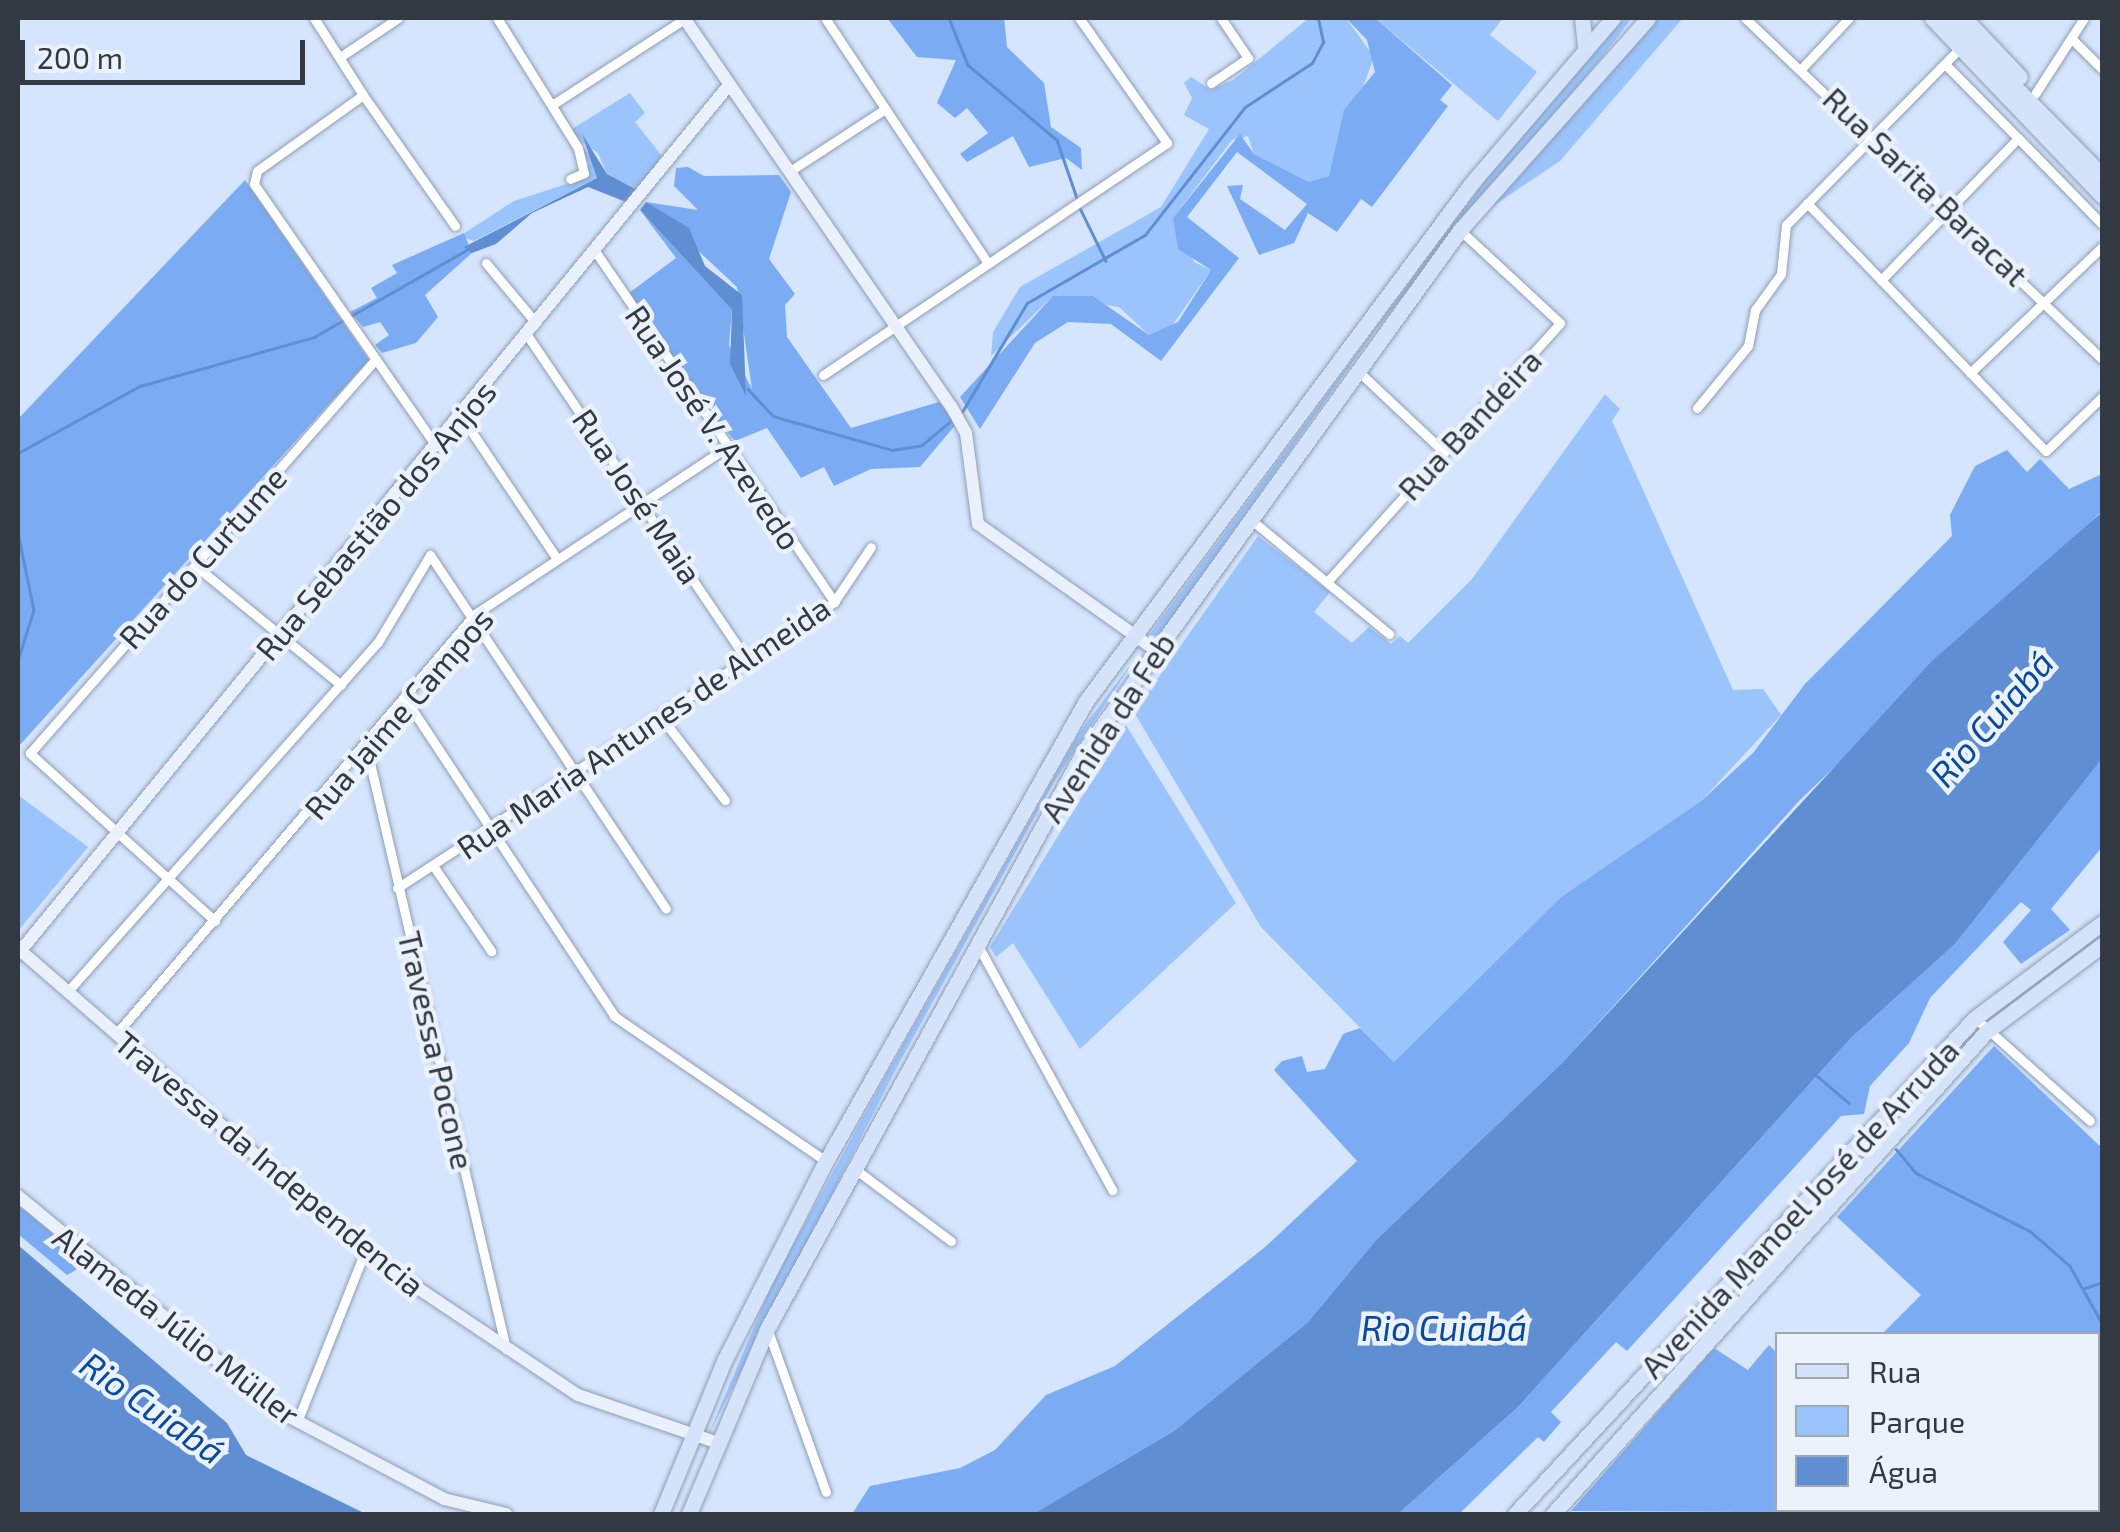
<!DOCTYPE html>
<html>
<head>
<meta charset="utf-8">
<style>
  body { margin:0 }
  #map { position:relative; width:2120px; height:1532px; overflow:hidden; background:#d5e5fd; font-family:"Exo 2",sans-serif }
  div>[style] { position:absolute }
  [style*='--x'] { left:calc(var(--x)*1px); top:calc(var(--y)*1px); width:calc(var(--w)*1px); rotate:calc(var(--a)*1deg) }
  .green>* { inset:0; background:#9bc3fc }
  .forest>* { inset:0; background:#7bacf3 }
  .water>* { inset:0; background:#5f8ed3 }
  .stream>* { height:2.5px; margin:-1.25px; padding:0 1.25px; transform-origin:1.25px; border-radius:1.25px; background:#5f8ed3 }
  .roads { filter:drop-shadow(0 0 2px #8e9eb4) drop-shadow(0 0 2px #8e9eb4) }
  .street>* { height:9px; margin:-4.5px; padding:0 4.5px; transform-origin:4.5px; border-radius:4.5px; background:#fff }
  .secondary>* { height:12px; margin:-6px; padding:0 6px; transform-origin:6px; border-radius:6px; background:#eaf1fc }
  .primary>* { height:15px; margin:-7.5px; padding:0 7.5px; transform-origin:7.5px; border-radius:7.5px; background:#d4e3f9 }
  span { translate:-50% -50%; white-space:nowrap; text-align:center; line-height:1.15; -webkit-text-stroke:9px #ebf2fb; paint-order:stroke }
  .street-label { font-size:32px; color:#323942 }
  .water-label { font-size:35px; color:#094a9c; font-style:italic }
  .frame { position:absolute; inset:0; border:20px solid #323942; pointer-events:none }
  .legend { position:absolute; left:1775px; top:1332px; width:325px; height:180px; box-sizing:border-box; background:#ebf2fb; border:2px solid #a1a8b1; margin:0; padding:12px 18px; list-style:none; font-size:30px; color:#323942 }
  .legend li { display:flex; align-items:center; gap:20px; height:50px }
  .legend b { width:50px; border:2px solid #a1a8b1 }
  .scale { position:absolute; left:20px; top:40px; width:285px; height:45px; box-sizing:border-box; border:5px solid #323942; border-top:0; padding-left:12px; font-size:30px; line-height:35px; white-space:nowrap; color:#323942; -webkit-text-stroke:8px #ebf2fb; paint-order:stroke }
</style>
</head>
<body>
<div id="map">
  <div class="green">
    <div style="clip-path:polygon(1309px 18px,1346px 18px,1374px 57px,1330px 176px,1309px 182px,1254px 154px,1248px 136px,1232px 140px,1173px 218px,1194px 262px,1211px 270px,1169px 330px,1149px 335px,1119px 307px,1053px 296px,991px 356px,993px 332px,1020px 287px,1161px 207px,1209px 129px,1184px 115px,1192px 98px,1184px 83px,1191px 77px,1211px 90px,1233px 80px)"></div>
    <div style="clip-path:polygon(1375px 18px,1503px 18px,1490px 35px,1537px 72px,1498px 121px)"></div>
    <div style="clip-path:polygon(1624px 18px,1632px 18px,1599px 61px,1376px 329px,1159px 636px,1149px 635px,1489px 175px)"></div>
    <div style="clip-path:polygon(1657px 18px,1683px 18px,1560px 161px,1481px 214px)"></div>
    <div style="clip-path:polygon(630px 93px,645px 113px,635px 122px,662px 156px,637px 190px,607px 174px,598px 153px,577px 139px,597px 164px,597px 178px,474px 241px,460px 236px,514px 201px,582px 179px,589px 164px,572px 129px)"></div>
    <div style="clip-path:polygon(1605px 394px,1620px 409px,1612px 421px,1733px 690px,1763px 689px,1781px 715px,1701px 801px,1561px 897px,1394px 1062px,1261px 927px,1134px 712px,1258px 536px,1330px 592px,1314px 612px,1352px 643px,1369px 627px,1391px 644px,1400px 636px,1408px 643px,1472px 579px)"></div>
    <div style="clip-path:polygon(1137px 656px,1054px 782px,896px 1069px,707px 1438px,772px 1284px,885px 1077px,1079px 733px)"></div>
    <div style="clip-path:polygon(1126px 725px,1236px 903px,1080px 1049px,1013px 943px,996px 957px,990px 947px)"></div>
    <div style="clip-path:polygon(18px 795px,88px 847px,18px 931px)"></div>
  </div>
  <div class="forest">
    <div style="clip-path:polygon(887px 18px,1004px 18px,1007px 47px,1044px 83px,1051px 127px,1081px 148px,1082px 170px,1066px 158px,1029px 167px,1013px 136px,967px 162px,960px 154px,988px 133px,967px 108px,955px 118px,937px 103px,956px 60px,917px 57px)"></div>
    <div style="clip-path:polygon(1346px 18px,1375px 18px,1452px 85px,1440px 100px,1448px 106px,1372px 207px,1361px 199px,1337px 232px,1308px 213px,1294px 243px,1259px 255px,1227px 186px,1243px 185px,1240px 199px,1285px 230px,1307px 204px,1237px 152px,1187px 217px,1239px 258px,1161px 361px,1111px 324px,1068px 322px,1035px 343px,980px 429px,960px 397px,1053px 296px,1093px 296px,1149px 335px,1178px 322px,1211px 270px,1178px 249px,1173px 218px,1240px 134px,1254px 154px,1309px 182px,1329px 176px,1344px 110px,1375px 72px,1367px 40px)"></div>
    <div style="clip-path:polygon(688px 167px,704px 176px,779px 175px,791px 192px,769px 259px,795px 294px,785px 305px,787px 337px,851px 428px,939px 402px,957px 423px,920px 467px,871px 469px,834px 486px,824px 467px,801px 478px,767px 428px,735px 441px,717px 421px,629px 293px,676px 258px,640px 210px,732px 310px,729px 345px,752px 389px,737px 287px,646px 202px,698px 210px,674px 186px,676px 168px)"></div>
    <div style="clip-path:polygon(245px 180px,369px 360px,18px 747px,18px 419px)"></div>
    <div style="clip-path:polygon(464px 233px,472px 253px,425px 295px,438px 317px,416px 343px,382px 353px,375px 345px,389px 335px,380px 322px,363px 327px,350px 312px,377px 298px,371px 288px,397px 273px,392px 265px)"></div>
    <div style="clip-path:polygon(2007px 450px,2027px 472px,2040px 459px,2069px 489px,2102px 474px,2102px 511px,1799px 801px,1562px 1063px,1376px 1240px,1308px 1322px,1174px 1431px,1033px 1514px,852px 1514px,870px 1486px,960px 1468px,995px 1450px,1046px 1395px,1115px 1366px,1264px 1248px,1357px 1161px,1274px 1070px,1282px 1061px,1302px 1056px,1307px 1072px,1325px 1069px,1343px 1034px,1360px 1028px,1394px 1062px,1561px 897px,1701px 801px,1753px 753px,1805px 684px,1952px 536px,1950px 515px,1975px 466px)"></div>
    <div style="clip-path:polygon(2102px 759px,2102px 847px,2051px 909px,2070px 930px,2021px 964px,2003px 942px,2031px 910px,2021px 902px,1930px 998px,1909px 1043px,1870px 1086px,1864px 1114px,1841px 1116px,1627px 1351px,1616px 1342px,1551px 1412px,1561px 1422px,1544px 1442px,1538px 1437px,1459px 1514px,1398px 1514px,1518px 1407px,1851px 1038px,1955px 944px)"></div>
    <div style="clip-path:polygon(1994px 1046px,2102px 1148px,2102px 1514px,1571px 1511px,1714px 1348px,1748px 1370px,1769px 1345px,1777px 1353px,1778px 1510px,2098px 1510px,2098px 1334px,1882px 1334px,1921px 1295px,1837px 1217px)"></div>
    <div style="clip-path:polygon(18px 1205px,81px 1257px,76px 1270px,67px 1275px,18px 1234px)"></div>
  </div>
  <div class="water">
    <div style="clip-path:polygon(582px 134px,607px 174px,637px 190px,626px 202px,588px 187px,532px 213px,496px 244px,472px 253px,464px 247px,597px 178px)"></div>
    <div style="clip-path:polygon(646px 202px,689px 228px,705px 266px,742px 295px,746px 396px,730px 364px,732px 310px,640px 210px)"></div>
    <div style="clip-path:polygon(2102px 512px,2102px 759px,1955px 944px,1851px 1038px,1518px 1407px,1398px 1514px,1033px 1514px,1174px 1431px,1308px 1322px,1376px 1240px,1562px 1063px,1932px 661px)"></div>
    <div style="clip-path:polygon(18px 1245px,227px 1423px,246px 1455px,366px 1514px,18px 1514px)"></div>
  </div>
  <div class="stream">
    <div style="--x:949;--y:18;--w:51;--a:68"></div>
    <div style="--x:968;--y:65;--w:116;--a:40.1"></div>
    <div style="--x:1057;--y:140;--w:61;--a:71"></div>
    <div style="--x:1079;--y:206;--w:61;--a:63.9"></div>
    <div style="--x:748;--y:389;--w:37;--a:47"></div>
    <div style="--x:773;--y:416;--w:124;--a:15.9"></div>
    <div style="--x:892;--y:450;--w:30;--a:-9"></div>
    <div style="--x:922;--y:445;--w:39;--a:-40"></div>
    <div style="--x:962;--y:412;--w:127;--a:-59.2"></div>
    <div style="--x:1027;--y:303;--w:136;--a:-30"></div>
    <div style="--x:1145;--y:235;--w:162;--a:-52"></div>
    <div style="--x:1245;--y:107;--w:80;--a:-33.3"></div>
    <div style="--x:1312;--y:63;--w:24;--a:-62"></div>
    <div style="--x:1323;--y:42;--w:25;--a:-102"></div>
    <div style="--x:18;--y:453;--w:139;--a:-28.8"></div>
    <div style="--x:140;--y:386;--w:181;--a:-15.7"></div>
    <div style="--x:314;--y:337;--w:177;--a:-29.7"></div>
    <div style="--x:18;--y:533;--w:79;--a:78.3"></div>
    <div style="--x:34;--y:610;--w:53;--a:107.4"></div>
    <div style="--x:1816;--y:1075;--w:43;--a:40.3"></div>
    <div style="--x:1896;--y:1149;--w:31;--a:50"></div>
    <div style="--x:1916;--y:1173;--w:128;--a:27"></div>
    <div style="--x:2030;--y:1231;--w:53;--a:41.2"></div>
    <div style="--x:2070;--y:1266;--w:65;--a:60.7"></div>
    <div style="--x:2085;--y:1288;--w:18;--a:-19"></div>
    <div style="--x:2098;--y:1392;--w:20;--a:-79"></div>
    <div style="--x:2039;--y:1514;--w:5;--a:-53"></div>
  </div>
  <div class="roads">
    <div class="street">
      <div style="--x:314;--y:18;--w:91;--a:57.5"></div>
      <div style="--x:363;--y:95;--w:130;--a:144.4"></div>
      <div style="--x:257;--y:171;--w:13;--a:103"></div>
      <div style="--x:254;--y:184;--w:317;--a:55.2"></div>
      <div style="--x:497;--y:18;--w:153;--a:58.1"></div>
      <div style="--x:578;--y:148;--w:26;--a:77"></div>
      <div style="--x:584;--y:173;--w:15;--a:157"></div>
      <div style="--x:825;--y:18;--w:294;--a:56.4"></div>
      <div style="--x:1745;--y:18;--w:494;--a:43.7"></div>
      <div style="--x:2071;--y:38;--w:44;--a:45"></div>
      <div style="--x:340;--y:57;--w:70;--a:-33.9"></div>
      <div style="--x:1945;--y:64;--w:104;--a:45.4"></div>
      <div style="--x:1802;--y:68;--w:69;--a:-46.8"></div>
      <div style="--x:1211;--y:83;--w:45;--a:-34"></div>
      <div style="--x:1248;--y:58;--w:48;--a:-124"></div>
      <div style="--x:2035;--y:94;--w:90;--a:-57.2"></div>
      <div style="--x:363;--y:95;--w:160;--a:54.9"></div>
      <div style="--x:555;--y:103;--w:156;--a:-33"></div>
      <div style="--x:790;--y:171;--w:113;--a:-33.1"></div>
      <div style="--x:1807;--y:203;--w:344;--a:46.1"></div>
      <div style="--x:2046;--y:451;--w:78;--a:-44"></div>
      <div style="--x:595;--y:251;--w:425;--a:55.7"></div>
      <div style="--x:486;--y:263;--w:78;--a:50.2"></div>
      <div style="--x:1881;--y:280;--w:197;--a:-46"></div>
      <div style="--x:2018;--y:138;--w:120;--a:45.7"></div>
      <div style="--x:527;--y:335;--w:390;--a:55.9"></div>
      <div style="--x:1357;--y:370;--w:120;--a:43.3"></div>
      <div style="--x:1970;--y:373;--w:182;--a:-43.7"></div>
      <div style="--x:823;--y:375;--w:415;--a:-34"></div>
      <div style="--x:1167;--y:143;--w:153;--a:-125.1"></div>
      <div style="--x:1697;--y:408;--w:80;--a:-50.6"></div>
      <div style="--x:1748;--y:346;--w:37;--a:-79"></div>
      <div style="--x:1755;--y:310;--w:44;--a:-54.2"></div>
      <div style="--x:1781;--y:274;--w:49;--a:-84.2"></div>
      <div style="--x:1786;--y:225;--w:240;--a:-45.5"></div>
      <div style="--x:461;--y:416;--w:172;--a:56.1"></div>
      <div style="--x:1249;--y:518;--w:182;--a:39.6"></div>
      <div style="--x:197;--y:567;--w:186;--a:39.3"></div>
      <div style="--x:1327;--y:582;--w:348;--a:-48"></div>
      <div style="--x:1560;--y:323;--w:137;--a:-137.1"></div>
      <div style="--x:406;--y:700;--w:378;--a:56.6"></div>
      <div style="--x:614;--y:1016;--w:257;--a:34.4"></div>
      <div style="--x:661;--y:717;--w:105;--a:52.4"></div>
      <div style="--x:367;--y:750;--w:615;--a:76.94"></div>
      <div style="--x:434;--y:867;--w:102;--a:55.8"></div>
      <div style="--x:397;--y:888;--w:522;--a:-33.2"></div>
      <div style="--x:834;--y:602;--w:66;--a:-56.1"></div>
      <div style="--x:215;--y:921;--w:250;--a:-137.8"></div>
      <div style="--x:30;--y:753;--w:522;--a:-48.73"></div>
      <div style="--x:977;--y:944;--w:281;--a:61.2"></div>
      <div style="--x:68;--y:991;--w:467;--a:-48.4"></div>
      <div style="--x:378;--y:642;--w:101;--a:-59.1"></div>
      <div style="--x:430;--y:555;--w:425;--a:56.3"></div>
      <div style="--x:1975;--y:1018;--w:154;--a:41.8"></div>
      <div style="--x:116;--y:1034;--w:553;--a:-49.48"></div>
      <div style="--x:475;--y:614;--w:302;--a:-33.5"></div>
      <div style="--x:855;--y:1169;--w:120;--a:36.9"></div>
      <div style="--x:768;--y:1331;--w:171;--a:70.2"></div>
      <div style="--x:297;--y:1422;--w:184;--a:-68.3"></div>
    </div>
    <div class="secondary">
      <div style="--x:684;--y:18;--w:471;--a:55.5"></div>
      <div style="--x:951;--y:406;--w:31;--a:61"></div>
      <div style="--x:966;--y:433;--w:92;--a:82.5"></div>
      <div style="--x:978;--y:524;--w:217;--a:35.4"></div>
      <div style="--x:21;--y:951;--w:474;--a:41"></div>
      <div style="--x:379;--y:1262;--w:239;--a:33.8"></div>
      <div style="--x:578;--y:1395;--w:148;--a:18.9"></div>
      <div style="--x:18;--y:954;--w:1123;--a:-50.71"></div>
      <div style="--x:18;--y:1196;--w:340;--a:39.5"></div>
      <div style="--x:280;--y:1412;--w:186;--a:27.9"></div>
      <div style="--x:444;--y:1499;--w:64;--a:13.6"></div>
    </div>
    <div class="primary">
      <div style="--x:1582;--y:18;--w:29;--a:84"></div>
      <div style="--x:1932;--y:18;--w:246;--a:46.3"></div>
      <div style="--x:1947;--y:18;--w:221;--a:45.4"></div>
      <div style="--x:1964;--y:18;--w:81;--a:46.5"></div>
      <div style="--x:661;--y:1514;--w:168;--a:-67.6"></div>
      <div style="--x:725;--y:1359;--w:222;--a:-63"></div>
      <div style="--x:826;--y:1161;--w:528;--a:-60.52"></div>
      <div style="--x:1086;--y:701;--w:645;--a:-53.33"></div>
      <div style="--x:1471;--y:184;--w:218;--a:-49.5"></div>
      <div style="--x:689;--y:1514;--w:201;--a:-67.1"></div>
      <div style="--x:767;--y:1329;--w:659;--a:-61.26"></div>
      <div style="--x:1084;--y:751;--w:643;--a:-54.18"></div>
      <div style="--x:1460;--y:230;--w:283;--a:-48.4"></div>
      <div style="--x:1515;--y:1514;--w:676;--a:-47.16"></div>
      <div style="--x:1975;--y:1018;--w:159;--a:-36.8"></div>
      <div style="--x:1553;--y:1514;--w:648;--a:-48.07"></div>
      <div style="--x:1986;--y:1032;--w:145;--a:-36.9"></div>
    </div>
  </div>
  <div class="street-label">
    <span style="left:1926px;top:186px;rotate:44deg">Rua Sarita Baracat</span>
    <span style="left:1469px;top:424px;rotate:-47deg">Rua Bandeira</span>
    <span style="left:714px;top:427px;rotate:56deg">Rua José V. Azevedo</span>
    <span style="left:638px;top:496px;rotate:56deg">Rua José Maia</span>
    <span style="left:375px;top:520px;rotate:-50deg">Rua Sebastião dos Anjos</span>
    <span style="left:202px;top:557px;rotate:-48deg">Rua do Curtume</span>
    <span style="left:398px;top:713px;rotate:-49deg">Rua Jaime Campos</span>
    <span style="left:643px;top:727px;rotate:-34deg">Rua Maria Antunes de Almeida</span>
    <span style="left:1107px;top:727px;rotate:-57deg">Avenida da Feb</span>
    <span style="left:437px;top:1050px;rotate:77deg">Travessa Pocone</span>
    <span style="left:270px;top:1163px;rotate:40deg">Travessa da Independencia</span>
    <span style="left:1799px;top:1208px;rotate:-47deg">Avenida Manoel José de Arruda</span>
    <span style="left:177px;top:1325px;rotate:38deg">Alameda Júlio Müller</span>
  </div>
  <div class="water-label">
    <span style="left:1991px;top:718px;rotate:-49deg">Rio Cuiabá</span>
    <span style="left:1444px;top:1327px">Rio Cuiabá</span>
    <span style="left:153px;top:1407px;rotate:35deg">Rio Cuiabá</span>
  </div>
  <div class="frame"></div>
  <ul class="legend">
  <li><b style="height:12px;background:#d4e3f9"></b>Rua</li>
  <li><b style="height:28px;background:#9bc3fc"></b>Parque</li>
  <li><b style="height:28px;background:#5f8ed3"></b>Água</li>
  </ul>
  <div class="scale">200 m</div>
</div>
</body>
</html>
